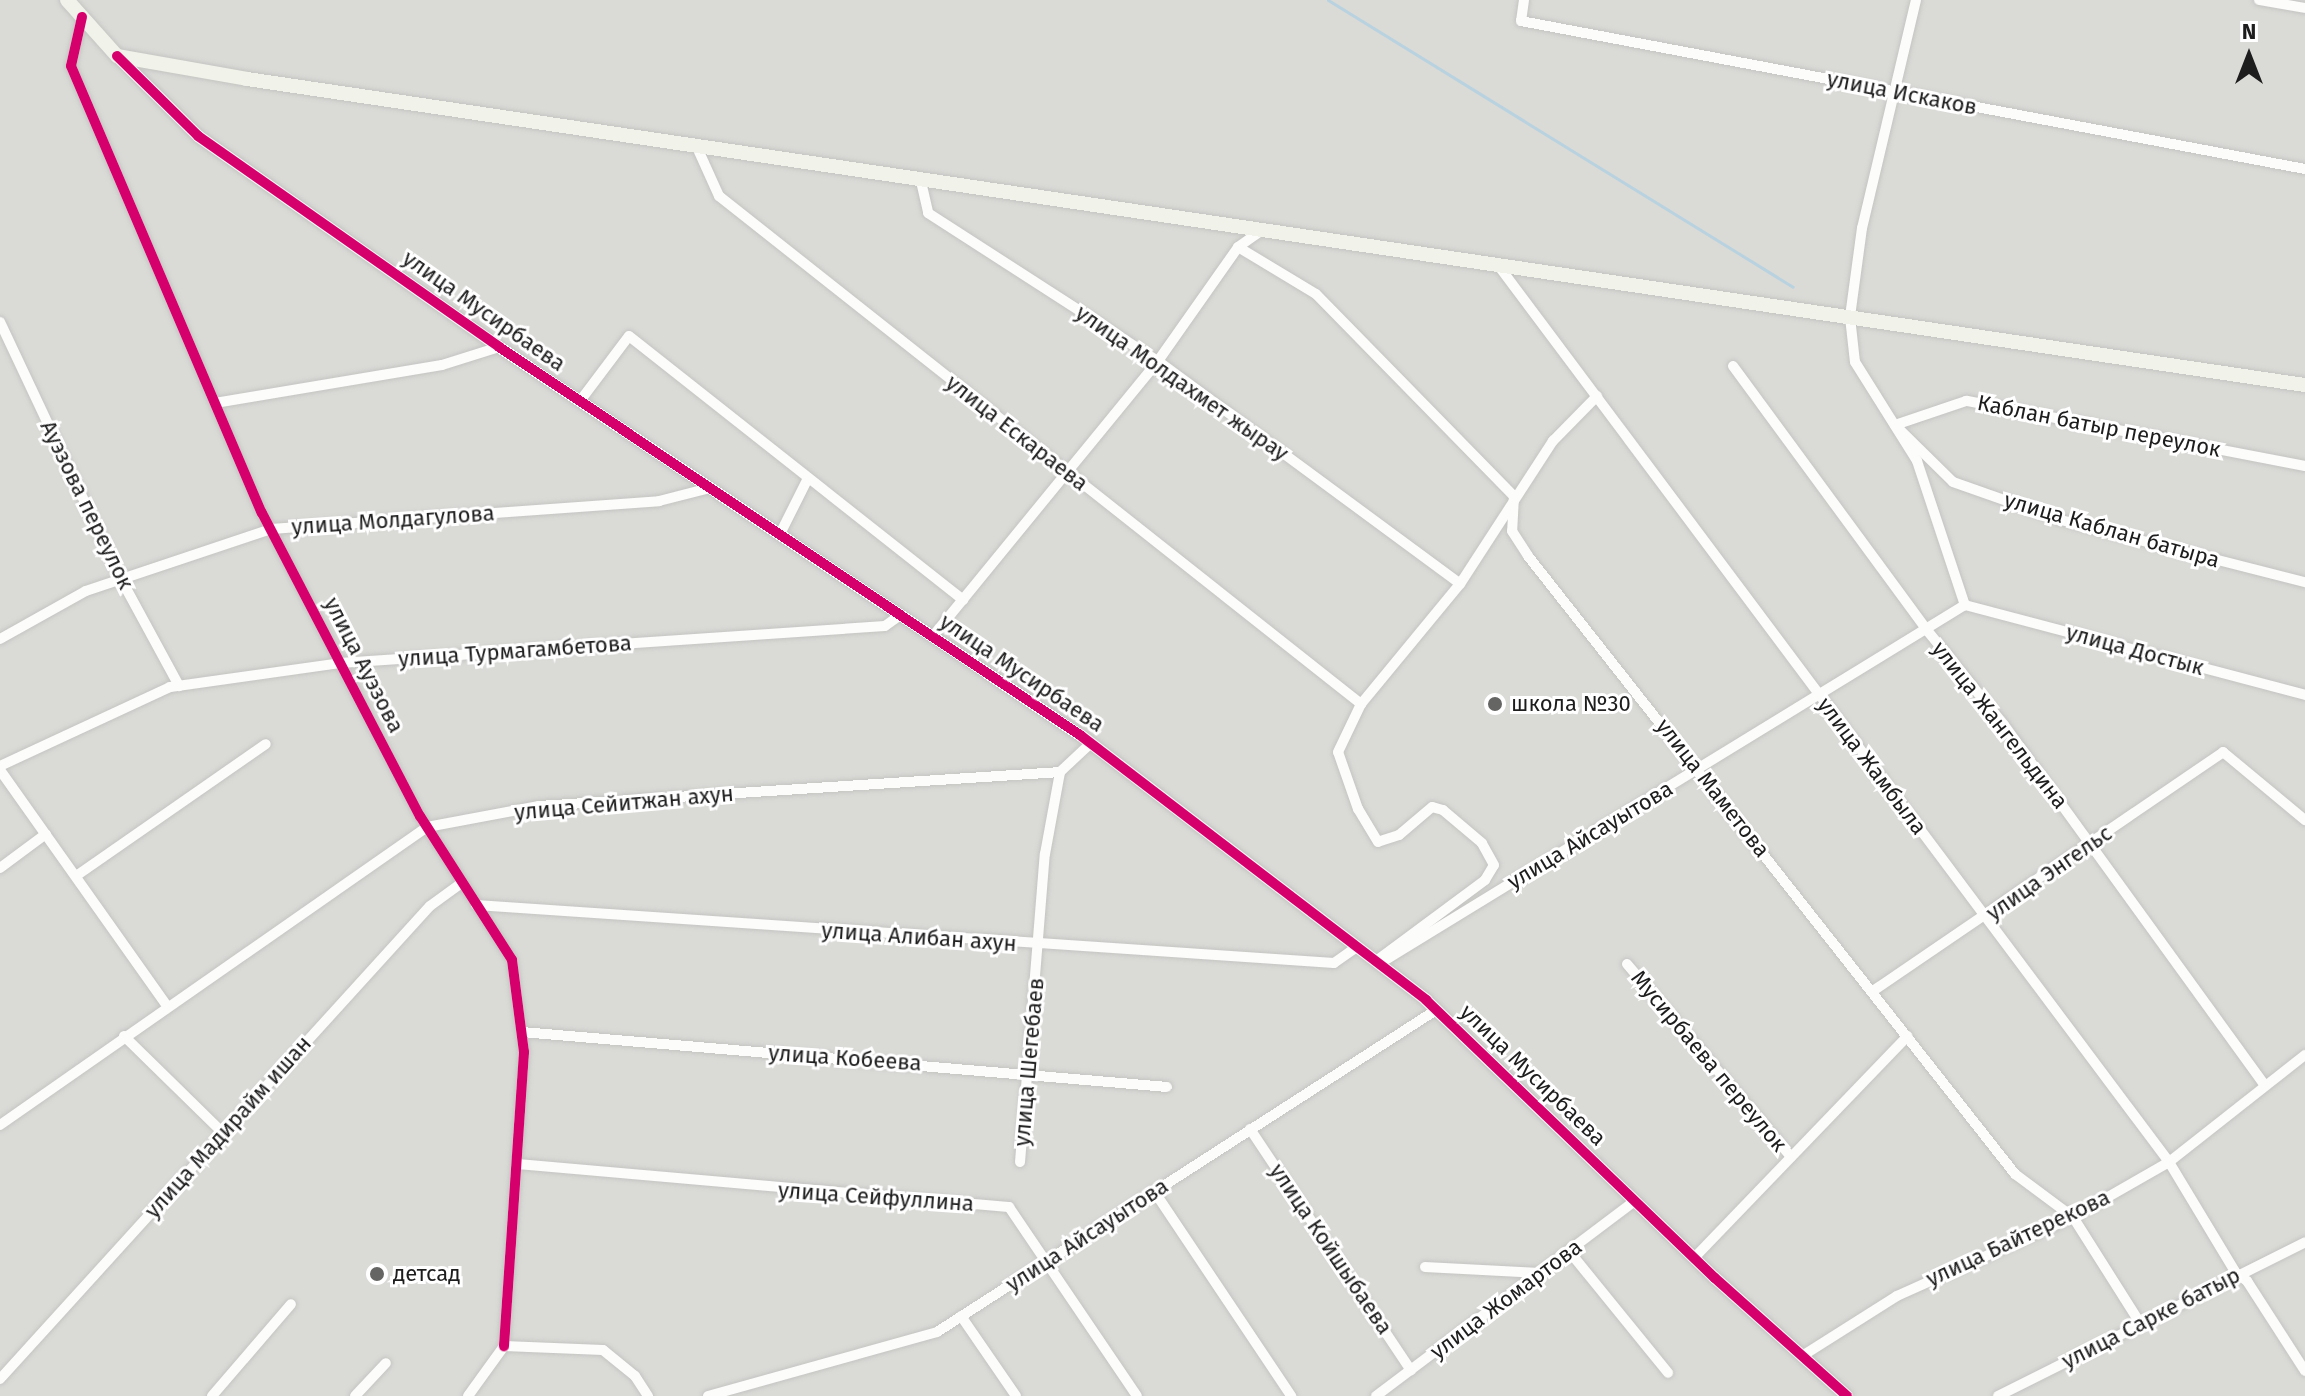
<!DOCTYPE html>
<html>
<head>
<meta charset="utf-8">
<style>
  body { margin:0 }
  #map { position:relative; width:2305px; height:1396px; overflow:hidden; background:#ebebe6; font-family:"Fira Sans",sans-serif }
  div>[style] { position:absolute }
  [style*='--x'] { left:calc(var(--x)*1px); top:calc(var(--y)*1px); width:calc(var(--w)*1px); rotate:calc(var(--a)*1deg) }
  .residential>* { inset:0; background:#dadad7 }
  .stream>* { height:3px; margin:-1.5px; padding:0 1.5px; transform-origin:1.5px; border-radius:1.5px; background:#b9d2df }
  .roads { filter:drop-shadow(0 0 2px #c4c4c2) drop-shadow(0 0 2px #c4c4c2) }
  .minor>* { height:10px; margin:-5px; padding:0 5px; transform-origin:5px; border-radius:5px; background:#fcfcfb }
  .tertiary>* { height:12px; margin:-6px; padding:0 6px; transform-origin:6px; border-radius:6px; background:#fcfcfb }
  .secondary>* { height:14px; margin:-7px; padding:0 7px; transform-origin:7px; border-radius:7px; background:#f1f3ea }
  .cycleway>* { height:10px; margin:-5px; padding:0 5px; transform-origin:5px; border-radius:5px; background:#d6006c }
  .dots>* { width:22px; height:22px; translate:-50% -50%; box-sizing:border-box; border:4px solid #fff; border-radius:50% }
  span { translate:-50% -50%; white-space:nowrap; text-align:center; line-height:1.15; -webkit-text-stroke:6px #fff; paint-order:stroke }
  .street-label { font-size:22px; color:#1d1d1d }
  .poi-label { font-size:22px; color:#1d1d1d }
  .left { translate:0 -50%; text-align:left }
  .north { position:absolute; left:2209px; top:16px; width:80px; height:80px; -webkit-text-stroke:6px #fff; paint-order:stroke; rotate:0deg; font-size:22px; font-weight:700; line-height:32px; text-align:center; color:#1d1d1d }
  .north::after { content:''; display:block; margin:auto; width:28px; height:36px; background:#1d1d1d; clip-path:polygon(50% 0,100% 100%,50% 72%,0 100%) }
</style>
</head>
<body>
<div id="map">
  <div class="residential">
    <div style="clip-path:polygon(0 0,2305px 0,2305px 1396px,0 1396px)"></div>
  </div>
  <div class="stream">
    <div style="--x:1328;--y:0;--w:546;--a:31.68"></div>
  </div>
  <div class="roads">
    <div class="minor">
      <div style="--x:1524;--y:0;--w:21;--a:98"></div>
      <div style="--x:1521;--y:21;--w:798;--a:10.69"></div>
      <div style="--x:1916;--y:0;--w:234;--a:103.3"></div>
      <div style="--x:1862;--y:228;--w:90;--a:97.7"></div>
      <div style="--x:1850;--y:317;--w:45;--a:83.7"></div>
      <div style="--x:1855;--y:362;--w:117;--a:57.9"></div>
      <div style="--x:1917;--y:461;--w:152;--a:71.6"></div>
      <div style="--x:2259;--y:0;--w:47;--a:9.9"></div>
      <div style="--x:82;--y:17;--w:50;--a:102.7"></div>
      <div style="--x:71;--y:66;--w:486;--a:66.9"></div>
      <div style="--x:262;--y:513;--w:342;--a:62.5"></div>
      <div style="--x:420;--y:816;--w:171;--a:57.4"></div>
      <div style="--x:512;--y:960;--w:93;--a:82.6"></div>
      <div style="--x:524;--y:1052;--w:295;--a:93.9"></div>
      <div style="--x:696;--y:145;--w:56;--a:65.7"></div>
      <div style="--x:719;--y:196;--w:819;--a:38.35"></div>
      <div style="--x:920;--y:177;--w:37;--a:77"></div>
      <div style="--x:928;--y:213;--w:274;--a:32.8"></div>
      <div style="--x:1158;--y:361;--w:375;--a:36.4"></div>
      <div style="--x:1238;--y:247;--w:91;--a:31.1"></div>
      <div style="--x:1316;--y:294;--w:283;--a:45.6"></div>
      <div style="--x:1514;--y:496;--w:35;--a:93"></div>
      <div style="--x:1512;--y:531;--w:30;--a:57"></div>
      <div style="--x:1528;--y:556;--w:787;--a:51.76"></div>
      <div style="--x:2015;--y:1174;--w:72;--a:36.6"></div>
      <div style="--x:2073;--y:1217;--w:125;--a:57.7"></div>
      <div style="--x:1498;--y:265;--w:1120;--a:53.2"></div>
      <div style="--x:2169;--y:1162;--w:130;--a:58.9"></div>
      <div style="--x:2236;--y:1273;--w:14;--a:36"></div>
      <div style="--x:2247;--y:1281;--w:107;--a:57.2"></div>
      <div style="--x:0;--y:322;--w:284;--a:64.8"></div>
      <div style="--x:121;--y:579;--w:122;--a:61.5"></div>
      <div style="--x:1733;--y:366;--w:326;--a:53.7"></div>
      <div style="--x:1926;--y:629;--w:124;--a:50.9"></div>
      <div style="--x:2004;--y:725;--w:445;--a:54.1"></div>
      <div style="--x:580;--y:401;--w:81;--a:-53"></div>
      <div style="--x:629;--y:336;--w:426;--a:38.3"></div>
      <div style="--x:215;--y:403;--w:230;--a:-9.5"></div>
      <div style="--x:442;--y:365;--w:60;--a:-17.5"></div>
      <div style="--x:2305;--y:466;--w:345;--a:-169.1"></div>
      <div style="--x:1966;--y:401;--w:75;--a:161.3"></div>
      <div style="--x:1895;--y:425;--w:81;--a:44.5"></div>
      <div style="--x:1953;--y:482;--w:114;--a:19.4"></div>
      <div style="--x:2061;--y:520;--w:252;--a:14.3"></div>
      <div style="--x:780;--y:534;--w:63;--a:-63.4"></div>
      <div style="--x:1965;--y:605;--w:352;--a:14.8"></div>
      <div style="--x:933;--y:636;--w:355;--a:-50.7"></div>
      <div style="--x:1158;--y:361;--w:139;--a:-54.9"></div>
      <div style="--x:1238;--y:247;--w:32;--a:-35"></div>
      <div style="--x:0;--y:639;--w:98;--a:-29.2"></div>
      <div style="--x:86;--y:591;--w:195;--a:-18.5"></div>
      <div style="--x:271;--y:529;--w:389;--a:-4.1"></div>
      <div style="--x:659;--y:501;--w:53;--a:-14.3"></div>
      <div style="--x:0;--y:766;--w:187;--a:-24.9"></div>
      <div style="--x:170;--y:687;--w:172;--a:-8"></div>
      <div style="--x:340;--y:663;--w:546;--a:-3.88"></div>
      <div style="--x:885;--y:626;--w:19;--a:-36"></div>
      <div style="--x:0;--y:770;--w:289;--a:54.7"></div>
      <div style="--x:0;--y:868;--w:57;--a:-36.5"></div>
      <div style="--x:76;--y:876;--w:231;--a:-34.8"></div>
      <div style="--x:476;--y:905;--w:860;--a:3.87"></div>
      <div style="--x:1334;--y:963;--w:28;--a:-35"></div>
      <div style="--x:1387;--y:959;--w:678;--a:-31.49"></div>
      <div style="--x:1376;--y:961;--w:136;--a:-36.6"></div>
      <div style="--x:1485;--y:880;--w:17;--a:-59"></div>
      <div style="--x:1494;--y:865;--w:25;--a:-119"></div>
      <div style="--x:1482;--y:843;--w:51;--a:-139.8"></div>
      <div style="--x:1443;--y:810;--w:11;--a:-165"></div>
      <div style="--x:1432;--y:807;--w:43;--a:139.7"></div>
      <div style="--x:1399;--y:835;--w:22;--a:162"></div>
      <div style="--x:1378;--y:842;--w:39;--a:-121"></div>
      <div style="--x:1358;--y:809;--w:60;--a:-109.3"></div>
      <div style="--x:1338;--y:752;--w:53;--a:-64.4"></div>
      <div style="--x:1361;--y:704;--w:156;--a:-50.5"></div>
      <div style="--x:1460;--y:584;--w:171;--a:-57"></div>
      <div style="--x:1553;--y:441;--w:63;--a:-45.6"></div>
      <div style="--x:1627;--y:964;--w:253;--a:49.6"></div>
      <div style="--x:1873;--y:991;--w:424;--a:-34.3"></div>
      <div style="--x:2223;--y:752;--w:107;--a:39.7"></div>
      <div style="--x:522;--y:1032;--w:647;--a:4.87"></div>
      <div style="--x:124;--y:1036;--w:139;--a:44.4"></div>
      <div style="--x:0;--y:1125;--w:521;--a:-34.91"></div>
      <div style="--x:427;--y:827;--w:114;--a:-10.6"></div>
      <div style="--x:539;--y:806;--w:522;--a:-3.73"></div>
      <div style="--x:1060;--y:772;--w:42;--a:-43.1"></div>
      <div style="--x:1250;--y:1129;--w:290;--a:56.3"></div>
      <div style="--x:1020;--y:1162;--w:309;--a:-85.4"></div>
      <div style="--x:1045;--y:854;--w:83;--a:-79.6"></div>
      <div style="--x:517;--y:1164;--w:494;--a:5"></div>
      <div style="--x:1009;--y:1207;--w:228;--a:55.9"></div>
      <div style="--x:1154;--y:1191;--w:247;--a:56.2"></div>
      <div style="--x:1569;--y:1251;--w:157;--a:50.9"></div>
      <div style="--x:1694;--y:1258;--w:308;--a:-46.1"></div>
      <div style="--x:1425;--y:1267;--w:115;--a:3"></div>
      <div style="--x:961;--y:1316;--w:97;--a:55.5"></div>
      <div style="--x:504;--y:1346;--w:99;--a:2.3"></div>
      <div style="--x:603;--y:1350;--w:41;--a:39.1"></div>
      <div style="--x:635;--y:1376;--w:24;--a:57"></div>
      <div style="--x:1802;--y:1356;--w:112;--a:-32.3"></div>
      <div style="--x:1897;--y:1296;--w:193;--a:-24.2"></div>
      <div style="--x:2073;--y:1217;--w:111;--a:-29.8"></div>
      <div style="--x:2169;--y:1162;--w:173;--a:-38.2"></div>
      <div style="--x:0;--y:1379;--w:639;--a:-47.73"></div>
      <div style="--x:430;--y:906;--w:39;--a:-36"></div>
      <div style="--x:212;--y:1396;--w:121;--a:-49.3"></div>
      <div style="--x:355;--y:1396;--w:45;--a:-46.8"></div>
      <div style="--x:468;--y:1396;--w:62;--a:-54.2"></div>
      <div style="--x:708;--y:1396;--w:238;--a:-15.6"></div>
      <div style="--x:937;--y:1332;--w:594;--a:-32.83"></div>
      <div style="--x:1376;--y:1396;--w:324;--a:-37"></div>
      <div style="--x:1998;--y:1396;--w:343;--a:-26.6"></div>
    </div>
    <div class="tertiary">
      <div style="--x:117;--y:56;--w:114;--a:44.6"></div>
      <div style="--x:198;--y:136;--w:368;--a:35"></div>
      <div style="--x:499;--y:347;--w:699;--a:33.74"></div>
      <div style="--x:1080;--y:735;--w:436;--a:37.4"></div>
      <div style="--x:1426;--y:1000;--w:401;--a:43.9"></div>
      <div style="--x:1715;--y:1278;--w:177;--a:41.8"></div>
    </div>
    <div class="secondary">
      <div style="--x:67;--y:0;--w:75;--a:48.2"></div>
      <div style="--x:117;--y:56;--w:132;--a:10"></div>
      <div style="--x:247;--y:79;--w:2081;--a:8.46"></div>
    </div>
  </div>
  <div class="cycleway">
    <div style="--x:82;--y:17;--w:50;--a:102.7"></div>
    <div style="--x:71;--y:66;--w:486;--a:66.9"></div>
    <div style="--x:262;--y:513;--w:342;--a:62.5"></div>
    <div style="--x:420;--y:816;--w:171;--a:57.4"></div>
    <div style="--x:512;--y:960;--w:93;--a:82.6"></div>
    <div style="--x:524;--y:1052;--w:295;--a:93.9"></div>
    <div style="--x:117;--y:56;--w:114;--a:44.6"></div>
    <div style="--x:198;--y:136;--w:368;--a:35"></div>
    <div style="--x:499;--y:347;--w:699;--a:33.74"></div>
    <div style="--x:1080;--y:735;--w:436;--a:37.4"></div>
    <div style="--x:1426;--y:1000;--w:401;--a:43.9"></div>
    <div style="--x:1715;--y:1278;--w:177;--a:41.8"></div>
  </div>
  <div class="dots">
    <div style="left:1495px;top:704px;background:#656563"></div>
    <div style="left:377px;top:1274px;background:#656563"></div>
  </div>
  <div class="street-label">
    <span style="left:1902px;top:93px;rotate:11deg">улица Искаков</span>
    <span style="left:484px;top:311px;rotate:35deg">улица Мусирбаева</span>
    <span style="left:1182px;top:383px;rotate:35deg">улица Молдахмет жырау</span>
    <span style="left:2099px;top:426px;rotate:11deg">Каблан батыр переулок</span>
    <span style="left:1017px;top:433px;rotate:38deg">улица Ескараева</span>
    <span style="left:87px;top:505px;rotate:64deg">Ауэзова переулок</span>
    <span style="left:393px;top:520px;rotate:-4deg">улица Молдагулова</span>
    <span style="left:2112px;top:530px;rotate:16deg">улица Каблан батыра</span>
    <span style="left:2135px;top:650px;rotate:15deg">улица Достык</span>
    <span style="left:515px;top:651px;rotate:-4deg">улица Турмагамбетова</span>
    <span style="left:364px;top:665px;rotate:63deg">улица Ауэзова</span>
    <span style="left:1022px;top:673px;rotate:34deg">улица Мусирбаева</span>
    <span style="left:2000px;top:725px;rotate:52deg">улица Жангельдина</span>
    <span style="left:1872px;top:766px;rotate:53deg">улица Жамбыла</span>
    <span style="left:1713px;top:788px;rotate:52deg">улица Маметова</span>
    <span style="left:624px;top:803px;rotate:-5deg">улица Сейитжан ахун</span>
    <span style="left:1590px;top:835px;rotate:-31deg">улица Айсауытова</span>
    <span style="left:2049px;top:873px;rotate:-35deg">улица Энгельс</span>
    <span style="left:919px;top:937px;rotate:4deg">улица Алибан ахун</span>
    <span style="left:845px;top:1058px;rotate:4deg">улица Кобеева</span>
    <span style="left:1709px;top:1061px;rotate:50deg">Мусирбаева переулок</span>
    <span style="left:1029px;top:1062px;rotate:-85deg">улица Шегебаев</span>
    <span style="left:1533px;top:1075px;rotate:44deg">улица Мусирбаева</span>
    <span style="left:228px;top:1127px;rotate:-48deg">улица Мадирайм ишан</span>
    <span style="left:876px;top:1197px;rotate:4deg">улица Сейфуллина</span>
    <span style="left:1087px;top:1235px;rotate:-33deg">улица Айсауытова</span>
    <span style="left:2018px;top:1238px;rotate:-25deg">улица Байтерекова</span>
    <span style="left:1331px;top:1249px;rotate:56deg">улица Койшыбаева</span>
    <span style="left:1506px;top:1299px;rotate:-37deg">улица Жомартова</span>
    <span style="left:2151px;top:1318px;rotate:-27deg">улица Сарке батыр</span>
  </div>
  <div class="poi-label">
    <span class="left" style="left:1511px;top:704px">школа №30</span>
    <span class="left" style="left:393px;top:1274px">детсад</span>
  </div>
  <div class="north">N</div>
</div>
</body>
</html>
